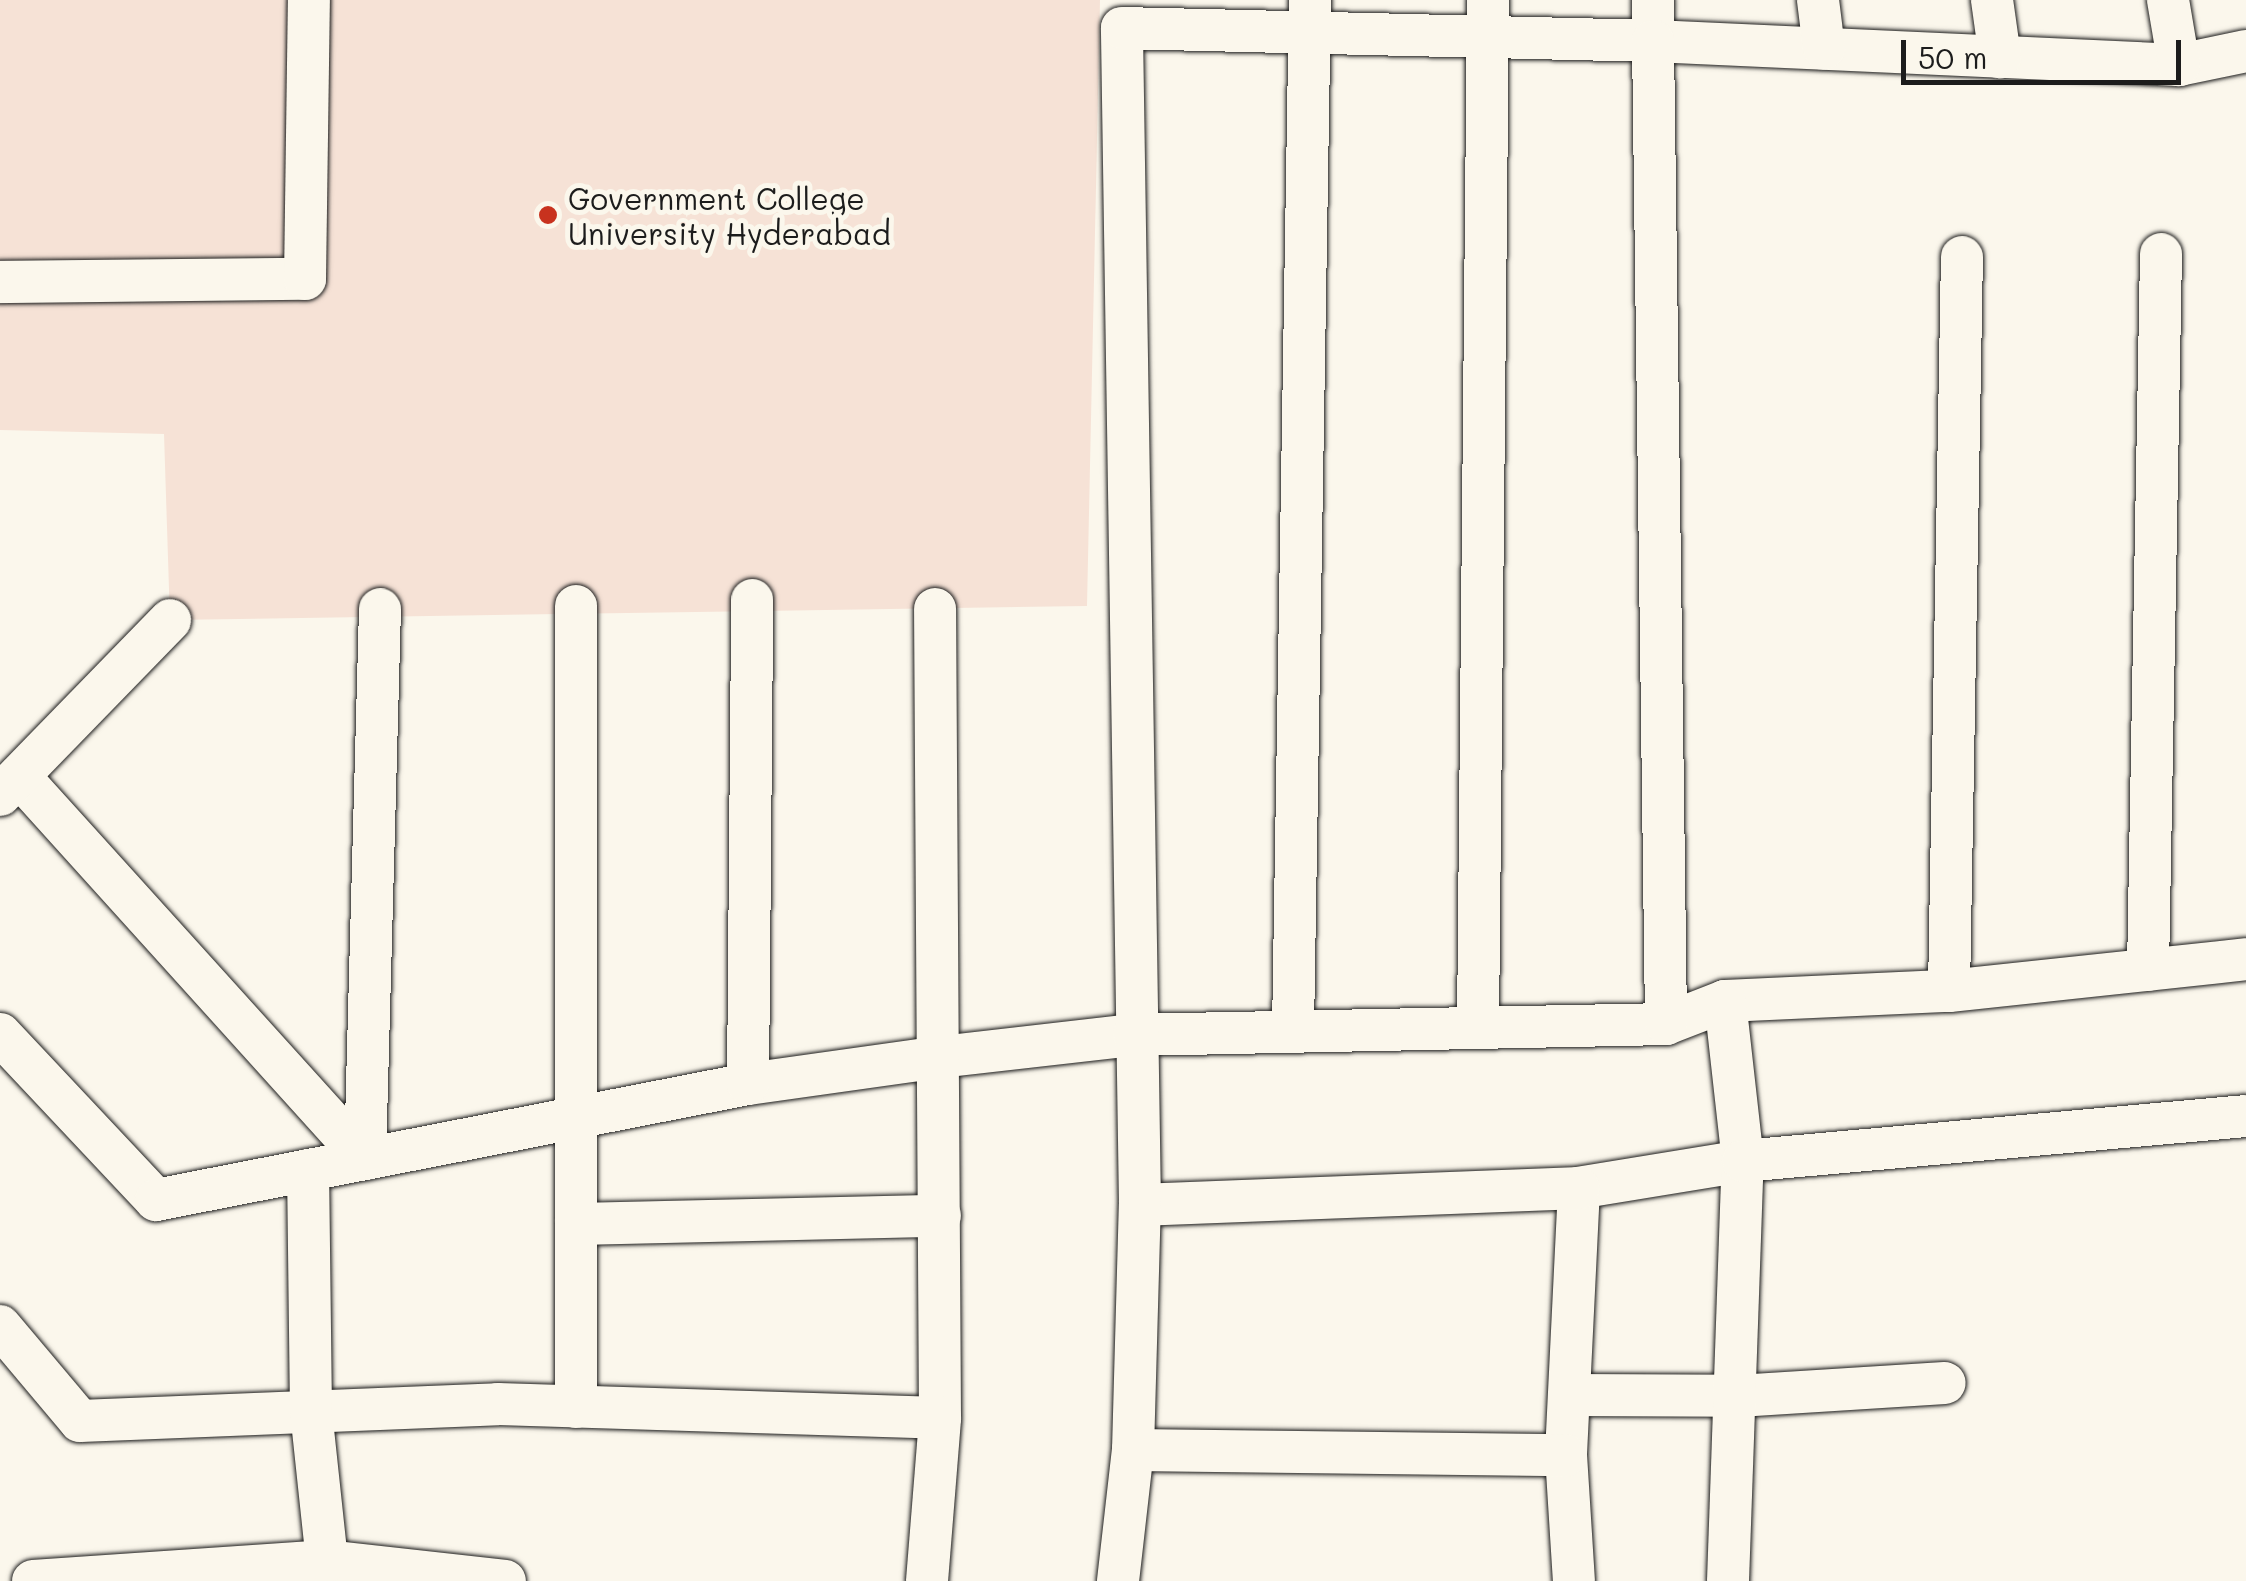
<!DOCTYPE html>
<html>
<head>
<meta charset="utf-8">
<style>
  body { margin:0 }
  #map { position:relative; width:2246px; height:1581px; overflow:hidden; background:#fbf7ec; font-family:Mali,sans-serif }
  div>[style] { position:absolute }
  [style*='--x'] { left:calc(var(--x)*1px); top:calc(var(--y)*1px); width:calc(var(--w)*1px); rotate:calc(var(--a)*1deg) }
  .built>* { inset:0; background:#f6e2d6 }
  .roads { filter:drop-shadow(0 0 2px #1c1c1c) drop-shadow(0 0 2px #1c1c1c) }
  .street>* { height:42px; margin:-21px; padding:0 21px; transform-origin:21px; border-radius:21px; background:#fbf7ec }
  .dots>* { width:28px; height:28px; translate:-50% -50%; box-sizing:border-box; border:5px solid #fbf7ec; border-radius:50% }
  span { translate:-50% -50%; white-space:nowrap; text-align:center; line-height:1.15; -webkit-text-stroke:10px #fbf7ec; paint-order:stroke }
  .poi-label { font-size:30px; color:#1c1c1c }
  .left { translate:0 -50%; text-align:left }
  .scale { position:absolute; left:1901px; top:40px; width:280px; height:45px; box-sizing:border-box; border:5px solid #1c1c1c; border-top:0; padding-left:12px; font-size:30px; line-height:35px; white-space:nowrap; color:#1c1c1c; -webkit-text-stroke:8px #fbf7ec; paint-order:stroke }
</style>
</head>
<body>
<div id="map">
  <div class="built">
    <div style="clip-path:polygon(0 0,1100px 0,1087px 606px,170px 620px,164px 434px,0 430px)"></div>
  </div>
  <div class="roads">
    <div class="street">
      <div style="--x:1653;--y:0;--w:41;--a:90"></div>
      <div style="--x:1653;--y:41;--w:527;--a:2.61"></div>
      <div style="--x:2179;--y:65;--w:68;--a:-11.8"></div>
      <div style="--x:1818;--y:0;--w:49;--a:83"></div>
      <div style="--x:1992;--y:0;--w:58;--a:82"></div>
      <div style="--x:2168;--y:0;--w:66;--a:80.4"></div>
      <div style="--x:0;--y:282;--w:305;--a:-0.6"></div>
      <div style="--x:305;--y:279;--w:279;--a:-89.2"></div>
      <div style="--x:19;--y:776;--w:516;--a:47.91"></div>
      <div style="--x:365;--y:1159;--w:550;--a:-88.44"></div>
      <div style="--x:0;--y:795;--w:244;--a:-45.8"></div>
      <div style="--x:2148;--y:970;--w:716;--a:-88.96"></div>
      <div style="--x:1949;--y:991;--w:734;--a:-88.99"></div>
      <div style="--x:1725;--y:1001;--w:224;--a:-2.6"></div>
      <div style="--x:1949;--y:991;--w:299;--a:-6.1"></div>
      <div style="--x:1478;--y:1028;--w:1028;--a:-89.44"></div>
      <div style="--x:1293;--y:1031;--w:1031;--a:-89.06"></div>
      <div style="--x:0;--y:1034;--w:228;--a:46.8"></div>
      <div style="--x:156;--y:1200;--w:603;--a:-11.09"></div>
      <div style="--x:748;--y:1084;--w:194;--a:-8"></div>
      <div style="--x:940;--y:1057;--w:195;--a:-6.5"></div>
      <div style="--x:1134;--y:1035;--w:532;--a:-1.18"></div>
      <div style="--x:1666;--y:1024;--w:63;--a:-21.3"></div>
      <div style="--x:1725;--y:1001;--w:161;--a:83.6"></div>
      <div style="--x:1743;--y:1161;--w:166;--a:170.7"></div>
      <div style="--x:1579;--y:1188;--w:267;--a:92.8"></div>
      <div style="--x:1566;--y:1455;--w:126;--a:86.4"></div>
      <div style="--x:748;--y:1084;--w:484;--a:-89.5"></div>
      <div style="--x:1140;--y:1205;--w:439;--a:-2.2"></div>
      <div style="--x:576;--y:1224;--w:364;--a:-1.3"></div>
      <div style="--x:0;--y:1326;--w:124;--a:49.9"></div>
      <div style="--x:80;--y:1421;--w:418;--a:-2.3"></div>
      <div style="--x:498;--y:1404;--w:442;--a:1.8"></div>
      <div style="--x:940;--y:1418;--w:809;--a:-90.35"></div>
      <div style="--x:1571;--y:1395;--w:167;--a:0.3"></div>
      <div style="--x:1738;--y:1396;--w:207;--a:-3.6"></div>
      <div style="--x:576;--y:1407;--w:801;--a:-90"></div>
      <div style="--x:1133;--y:1450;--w:433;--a:0.7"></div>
      <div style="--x:327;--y:1561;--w:179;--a:6.4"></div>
      <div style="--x:33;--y:1581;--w:295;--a:-3.9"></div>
      <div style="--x:327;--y:1561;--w:150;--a:-96.1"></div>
      <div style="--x:311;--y:1412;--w:242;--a:-90.7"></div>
      <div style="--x:927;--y:1581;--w:164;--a:-85.4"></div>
      <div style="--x:1118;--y:1581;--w:132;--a:-83.5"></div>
      <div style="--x:1133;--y:1450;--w:245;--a:-88.4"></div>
      <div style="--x:1140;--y:1205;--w:1177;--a:-90.88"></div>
      <div style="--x:1122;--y:28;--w:531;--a:1.4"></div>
      <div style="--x:1653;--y:41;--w:983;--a:89.24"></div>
      <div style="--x:1728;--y:1581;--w:420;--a:-88"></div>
      <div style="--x:1743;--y:1161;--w:505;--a:-5.11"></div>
    </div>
  </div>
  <div class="dots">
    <div style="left:548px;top:215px;background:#c8321e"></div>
  </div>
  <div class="poi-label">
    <span class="left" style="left:568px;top:215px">Government College<br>University Hyderabad</span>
  </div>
  <div class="scale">50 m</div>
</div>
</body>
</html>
